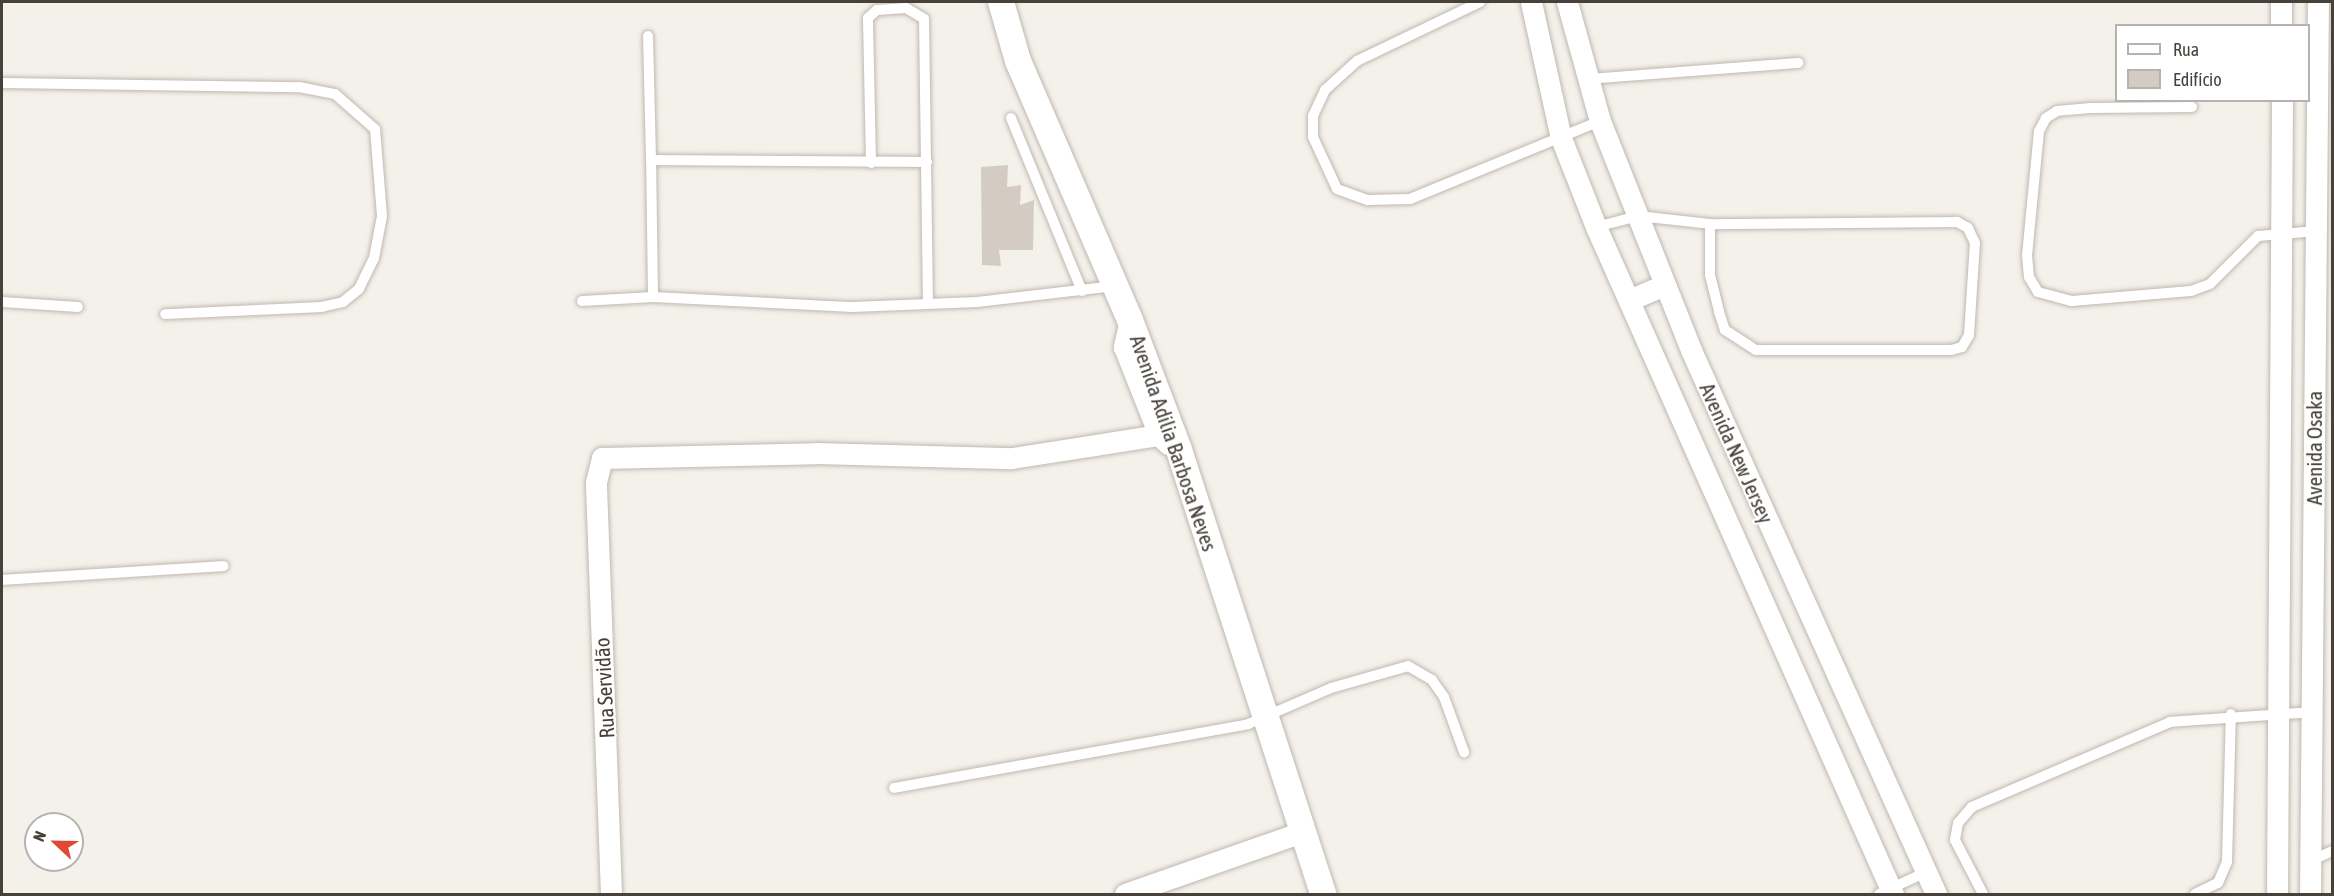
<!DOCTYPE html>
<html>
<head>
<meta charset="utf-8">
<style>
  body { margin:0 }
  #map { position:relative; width:2334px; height:896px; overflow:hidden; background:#f4f1eb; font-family:"Asap Condensed",sans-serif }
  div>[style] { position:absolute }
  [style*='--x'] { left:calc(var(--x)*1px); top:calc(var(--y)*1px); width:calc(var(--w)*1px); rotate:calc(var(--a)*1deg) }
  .building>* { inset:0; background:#d4ccc2 }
  .roads { filter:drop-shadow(0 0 2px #beb8af) drop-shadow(0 0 2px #beb8af) }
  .service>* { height:10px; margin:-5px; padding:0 5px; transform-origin:5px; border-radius:5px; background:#fff }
  .minor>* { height:21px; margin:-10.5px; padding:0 10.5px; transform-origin:10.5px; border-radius:10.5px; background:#fff }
  .tertiary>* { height:26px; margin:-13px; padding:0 13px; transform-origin:13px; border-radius:13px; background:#fff }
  span { translate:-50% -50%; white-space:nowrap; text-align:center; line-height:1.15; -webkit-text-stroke:4.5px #fff; paint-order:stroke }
  .street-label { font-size:21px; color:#47413a }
  .frame { position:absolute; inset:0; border:3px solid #47413a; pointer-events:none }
  .legend { position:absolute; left:2115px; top:24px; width:195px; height:78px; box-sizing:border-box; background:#fff; border:2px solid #b5b3b0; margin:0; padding:8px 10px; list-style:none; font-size:18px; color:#47413a }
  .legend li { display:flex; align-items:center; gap:12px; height:30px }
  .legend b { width:30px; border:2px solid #b5b3b0 }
  .north { position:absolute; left:24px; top:812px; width:60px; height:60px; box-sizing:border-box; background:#fff; border:2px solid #b5b3b0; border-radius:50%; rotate:292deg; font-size:16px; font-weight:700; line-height:24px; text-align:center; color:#47413a }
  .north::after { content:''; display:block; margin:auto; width:21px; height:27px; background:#e14735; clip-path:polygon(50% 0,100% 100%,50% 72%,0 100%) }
</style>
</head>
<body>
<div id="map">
  <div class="building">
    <div style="clip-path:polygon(1008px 165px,1007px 187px,1021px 185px,1020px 205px,1034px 200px,1033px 250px,999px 250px,1001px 266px,982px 265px,981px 167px)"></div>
  </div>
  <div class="roads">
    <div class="service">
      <div style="--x:1480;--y:2;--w:136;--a:154.4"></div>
      <div style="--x:1357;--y:61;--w:43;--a:137.8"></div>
      <div style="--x:1325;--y:90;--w:29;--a:115"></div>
      <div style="--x:1313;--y:116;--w:21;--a:90"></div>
      <div style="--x:1313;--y:137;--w:57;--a:65.2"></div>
      <div style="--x:1337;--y:189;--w:33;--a:20"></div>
      <div style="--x:1368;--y:200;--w:42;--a:-1.4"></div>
      <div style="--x:1410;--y:199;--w:205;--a:-22.3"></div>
      <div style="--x:648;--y:36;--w:124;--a:88.6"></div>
      <div style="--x:1588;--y:79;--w:211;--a:-4.4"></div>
      <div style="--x:2;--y:83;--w:297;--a:0.8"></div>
      <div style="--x:299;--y:87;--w:37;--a:11"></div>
      <div style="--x:335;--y:94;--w:53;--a:41.2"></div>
      <div style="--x:375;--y:129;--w:87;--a:85.4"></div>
      <div style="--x:382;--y:216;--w:43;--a:100.8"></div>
      <div style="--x:374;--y:258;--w:34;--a:116"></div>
      <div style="--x:359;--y:289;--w:21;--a:141"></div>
      <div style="--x:343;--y:302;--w:22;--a:167"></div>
      <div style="--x:322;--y:307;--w:157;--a:177.4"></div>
      <div style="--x:2192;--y:107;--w:102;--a:179.4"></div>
      <div style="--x:2090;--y:108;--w:33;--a:175"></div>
      <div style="--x:2057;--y:111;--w:13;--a:148"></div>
      <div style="--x:2046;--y:118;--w:15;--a:118"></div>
      <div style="--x:2039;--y:131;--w:125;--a:95.5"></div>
      <div style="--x:2027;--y:255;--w:22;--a:85"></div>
      <div style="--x:2029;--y:277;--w:17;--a:59"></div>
      <div style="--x:2038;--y:292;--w:35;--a:15"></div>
      <div style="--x:2072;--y:301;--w:119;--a:-4.8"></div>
      <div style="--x:2191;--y:291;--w:20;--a:-20"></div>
      <div style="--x:2210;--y:284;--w:68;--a:-45"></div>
      <div style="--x:2258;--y:236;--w:59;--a:-4.8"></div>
      <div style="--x:1011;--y:118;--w:187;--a:67.7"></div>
      <div style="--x:871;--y:163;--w:145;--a:-91.2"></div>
      <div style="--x:868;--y:18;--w:12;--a:-42"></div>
      <div style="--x:877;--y:10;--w:29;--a:-4"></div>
      <div style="--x:906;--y:8;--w:21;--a:31"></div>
      <div style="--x:924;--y:19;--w:284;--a:89.2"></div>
      <div style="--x:1596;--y:227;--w:43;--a:-14.7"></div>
      <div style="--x:1638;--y:216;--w:72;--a:6.3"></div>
      <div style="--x:1710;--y:224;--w:51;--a:90"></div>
      <div style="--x:1710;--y:275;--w:38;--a:76"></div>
      <div style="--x:1719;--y:312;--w:19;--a:72"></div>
      <div style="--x:1725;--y:330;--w:37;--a:33"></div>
      <div style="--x:1756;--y:350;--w:195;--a:0"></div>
      <div style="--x:1951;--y:350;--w:11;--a:-15"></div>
      <div style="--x:1962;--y:347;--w:14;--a:-60"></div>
      <div style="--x:1969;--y:335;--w:92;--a:-86.3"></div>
      <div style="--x:1975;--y:243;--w:17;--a:-115"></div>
      <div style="--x:1968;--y:228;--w:13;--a:-151"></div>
      <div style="--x:1957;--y:222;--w:247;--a:179.5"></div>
      <div style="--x:653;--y:297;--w:137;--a:-90.8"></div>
      <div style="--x:651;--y:160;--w:276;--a:0.4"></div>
      <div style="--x:582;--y:301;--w:71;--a:-3.2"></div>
      <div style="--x:653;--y:297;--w:200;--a:2.9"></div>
      <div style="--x:853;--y:307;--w:124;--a:-2.3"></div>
      <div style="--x:977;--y:302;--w:139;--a:-6.6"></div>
      <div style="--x:2;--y:302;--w:76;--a:3.8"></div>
      <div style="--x:2;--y:580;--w:222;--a:-3.6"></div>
      <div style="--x:894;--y:788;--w:360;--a:-10.2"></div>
      <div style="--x:1248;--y:724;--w:90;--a:-23.4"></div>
      <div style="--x:1331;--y:688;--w:80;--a:-15.9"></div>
      <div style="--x:1408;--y:666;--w:28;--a:30"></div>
      <div style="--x:1432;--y:680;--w:21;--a:55"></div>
      <div style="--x:1444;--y:697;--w:59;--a:70"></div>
      <div style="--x:2310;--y:861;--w:24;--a:-24"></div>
      <div style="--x:1879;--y:894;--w:52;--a:-25.1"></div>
      <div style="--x:1983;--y:894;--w:61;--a:-117.4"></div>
      <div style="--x:1955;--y:840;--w:17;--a:-80"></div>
      <div style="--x:1958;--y:823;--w:21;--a:-49"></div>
      <div style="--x:1972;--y:807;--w:215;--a:-23.2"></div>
      <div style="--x:2170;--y:722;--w:142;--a:-4"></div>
      <div style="--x:2195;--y:894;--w:25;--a:-26"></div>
      <div style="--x:2218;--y:883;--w:23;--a:-67"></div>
      <div style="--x:2227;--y:862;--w:148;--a:-88.5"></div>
    </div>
    <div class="minor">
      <div style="--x:1531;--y:2;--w:139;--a:77.6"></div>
      <div style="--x:1561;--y:138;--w:96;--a:68.5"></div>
      <div style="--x:1596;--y:227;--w:730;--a:66"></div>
      <div style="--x:1567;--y:2;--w:123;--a:74.5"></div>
      <div style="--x:1600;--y:121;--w:246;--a:68.3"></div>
      <div style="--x:1691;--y:350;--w:597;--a:65.75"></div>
      <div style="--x:2281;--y:2;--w:24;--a:90"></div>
      <div style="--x:1629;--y:300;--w:39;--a:-23"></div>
      <div style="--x:1130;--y:320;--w:28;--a:103"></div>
      <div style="--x:1124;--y:347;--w:95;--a:68.3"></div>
      <div style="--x:1159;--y:435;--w:13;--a:45"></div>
      <div style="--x:611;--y:894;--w:412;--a:-92.1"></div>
      <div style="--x:596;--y:482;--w:25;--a:-76"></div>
      <div style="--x:602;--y:458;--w:214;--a:-1.3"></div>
      <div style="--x:816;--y:453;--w:196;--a:1.5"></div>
      <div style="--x:1012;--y:458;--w:149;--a:-8.9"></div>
      <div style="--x:1125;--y:894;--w:188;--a:-19.3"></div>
      <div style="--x:2277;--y:894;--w:794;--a:-89.64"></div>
      <div style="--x:2310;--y:894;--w:892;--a:-89.49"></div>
    </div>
    <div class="tertiary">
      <div style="--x:1001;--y:2;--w:61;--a:73.9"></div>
      <div style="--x:1018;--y:61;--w:282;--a:66.6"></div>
      <div style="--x:1130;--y:320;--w:139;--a:69.3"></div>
      <div style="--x:1179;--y:450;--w:467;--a:72"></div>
    </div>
  </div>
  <div class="street-label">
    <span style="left:1174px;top:443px;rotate:71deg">Avenida Adilia Barbosa Neves</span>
    <span style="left:2314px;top:448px;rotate:-90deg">Avenida Osaka</span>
    <span style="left:1737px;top:453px;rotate:66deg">Avenida New Jersey</span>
    <span style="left:604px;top:688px;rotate:-93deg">Rua Servidão</span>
  </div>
  <div class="frame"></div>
  <ul class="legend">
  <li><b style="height:8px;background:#fff"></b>Rua</li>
  <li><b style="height:16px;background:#d4ccc2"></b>Edifício</li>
  </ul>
  <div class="north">N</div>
</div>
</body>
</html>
